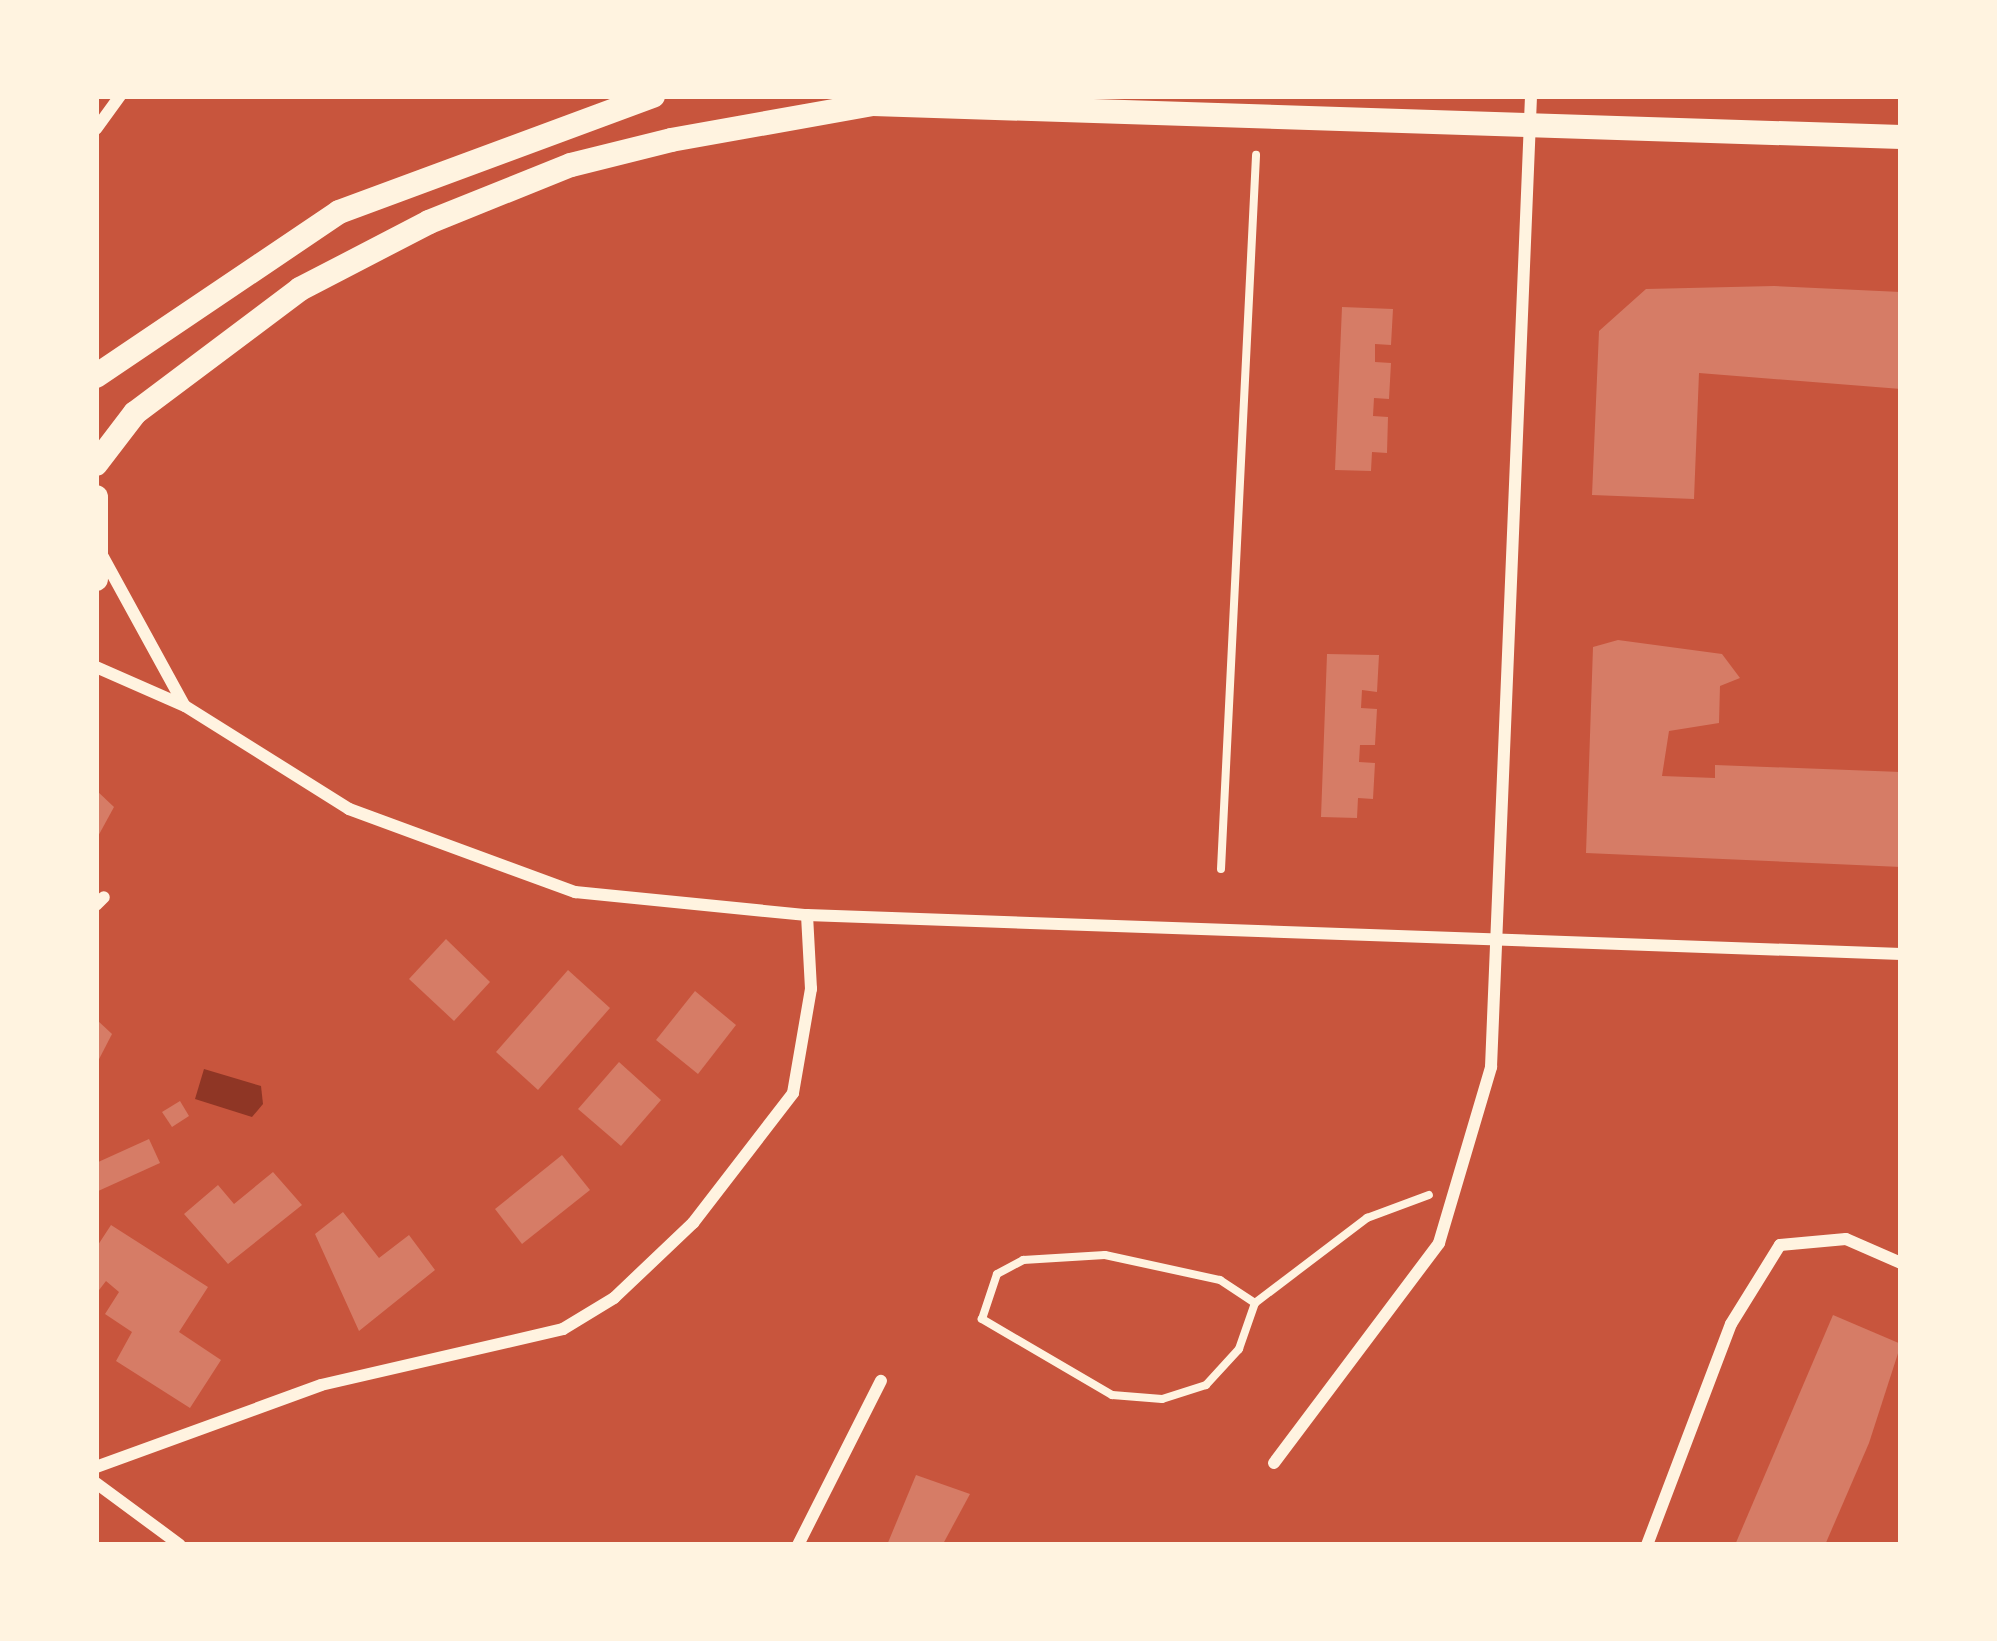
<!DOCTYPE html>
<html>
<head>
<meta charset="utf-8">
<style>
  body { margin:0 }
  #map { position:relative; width:1997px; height:1641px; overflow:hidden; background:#c8553d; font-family:"Varela Round",sans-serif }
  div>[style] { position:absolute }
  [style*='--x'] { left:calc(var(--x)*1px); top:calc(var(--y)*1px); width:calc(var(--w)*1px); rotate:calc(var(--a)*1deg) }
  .water>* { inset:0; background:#8f3625 }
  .building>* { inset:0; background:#d67c66 }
  .path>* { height:8px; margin:-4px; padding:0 4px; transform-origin:4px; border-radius:4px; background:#fff3e0 }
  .minor>* { height:12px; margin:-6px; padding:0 6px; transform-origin:6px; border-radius:6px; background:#fff3e0 }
  .secondary>* { height:24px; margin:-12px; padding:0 12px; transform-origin:12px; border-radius:12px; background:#fff3e0 }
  span { translate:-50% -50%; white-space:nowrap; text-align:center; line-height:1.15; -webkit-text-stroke:12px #fff3e0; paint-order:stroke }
  .frame { position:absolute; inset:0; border:99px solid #fff3e0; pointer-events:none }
</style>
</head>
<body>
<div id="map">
  <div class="water">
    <div style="clip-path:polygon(204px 1069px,261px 1086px,263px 1104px,252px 1117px,195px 1099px)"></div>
  </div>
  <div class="building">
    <div style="clip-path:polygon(1774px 286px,1901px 292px,1901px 389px,1699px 373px,1694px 499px,1592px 495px,1599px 331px,1646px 289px)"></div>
    <div style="clip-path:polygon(1342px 307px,1393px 309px,1391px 345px,1375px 344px,1375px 362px,1391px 363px,1389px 399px,1374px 398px,1373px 416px,1388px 417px,1387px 453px,1372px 452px,1371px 471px,1335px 470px)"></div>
    <div style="clip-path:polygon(1618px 640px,1722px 654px,1740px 678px,1720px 686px,1719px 723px,1669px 731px,1662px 776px,1715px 778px,1715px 765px,1901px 772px,1901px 867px,1586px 853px,1593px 647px)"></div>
    <div style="clip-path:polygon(1327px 654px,1379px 655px,1377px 692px,1362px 690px,1361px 708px,1377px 709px,1375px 745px,1360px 745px,1359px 762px,1375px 763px,1373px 799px,1358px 798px,1357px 818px,1321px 817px)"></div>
    <div style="clip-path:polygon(96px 790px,114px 807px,96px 840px)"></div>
    <div style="clip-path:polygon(446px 939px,490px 982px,454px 1021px,409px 979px)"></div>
    <div style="clip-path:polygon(568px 970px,610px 1008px,538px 1090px,496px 1052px)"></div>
    <div style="clip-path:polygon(695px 991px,736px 1025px,698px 1074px,656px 1040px)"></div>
    <div style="clip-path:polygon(96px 1019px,112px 1034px,96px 1065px)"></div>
    <div style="clip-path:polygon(619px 1062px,661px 1100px,621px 1146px,578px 1109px)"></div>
    <div style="clip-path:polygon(180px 1101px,189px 1116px,172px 1127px,162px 1112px)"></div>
    <div style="clip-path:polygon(149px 1139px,160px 1163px,96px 1192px,96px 1163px)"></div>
    <div style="clip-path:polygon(562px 1155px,590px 1190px,522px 1244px,495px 1209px)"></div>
    <div style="clip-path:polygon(273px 1172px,302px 1205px,228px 1264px,184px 1214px,218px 1185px,234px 1204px)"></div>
    <div style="clip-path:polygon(343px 1212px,379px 1258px,409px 1235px,435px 1270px,359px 1331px,315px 1234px)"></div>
    <div style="clip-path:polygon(111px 1225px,208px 1287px,179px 1332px,221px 1360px,190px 1408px,116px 1361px,132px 1332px,105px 1314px,119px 1292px,106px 1281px,96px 1294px,96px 1248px)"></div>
    <div style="clip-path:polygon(1833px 1315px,1901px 1344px,1869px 1443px,1825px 1545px,1735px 1545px)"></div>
    <div style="clip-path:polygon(916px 1475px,970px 1494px,943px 1544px,887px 1545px)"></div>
  </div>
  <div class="path">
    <div style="--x:1221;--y:869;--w:715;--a:-87.19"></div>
    <div style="--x:1105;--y:1255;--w:118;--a:12.3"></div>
    <div style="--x:1220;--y:1280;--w:42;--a:33.3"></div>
    <div style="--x:1255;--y:1303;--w:49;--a:109.2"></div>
    <div style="--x:1239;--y:1349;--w:49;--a:132.5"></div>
    <div style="--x:1206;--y:1385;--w:46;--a:162.3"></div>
    <div style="--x:1162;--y:1399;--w:50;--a:-175.4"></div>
    <div style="--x:1112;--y:1395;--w:151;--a:-149.7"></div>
    <div style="--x:982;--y:1319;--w:47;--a:-71.6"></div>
    <div style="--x:997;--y:1274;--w:30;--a:-28"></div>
    <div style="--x:1023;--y:1260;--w:82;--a:-3.5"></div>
    <div style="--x:1255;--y:1303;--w:141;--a:-37.2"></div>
    <div style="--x:1367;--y:1218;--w:66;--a:-20.4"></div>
  </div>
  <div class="minor">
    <div style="--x:96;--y:129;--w:41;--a:-54"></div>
    <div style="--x:103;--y:557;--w:169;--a:61.3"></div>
    <div style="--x:96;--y:667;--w:97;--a:23.7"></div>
    <div style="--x:185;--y:706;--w:194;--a:32.1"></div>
    <div style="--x:349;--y:809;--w:241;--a:20.2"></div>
    <div style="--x:575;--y:892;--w:233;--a:5.7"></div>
    <div style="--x:807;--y:915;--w:1095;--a:2.04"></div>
    <div style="--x:96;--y:905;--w:11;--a:-45"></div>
    <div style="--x:1274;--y:1463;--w:275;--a:-53.1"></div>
    <div style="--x:1439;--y:1243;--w:184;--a:-73.5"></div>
    <div style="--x:1491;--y:1067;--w:972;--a:-87.64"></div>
    <div style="--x:96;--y:1467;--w:239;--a:-20"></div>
    <div style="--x:321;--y:1385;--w:248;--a:-13"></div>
    <div style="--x:563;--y:1329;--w:60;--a:-31.3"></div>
    <div style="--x:614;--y:1298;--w:109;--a:-43.5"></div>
    <div style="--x:693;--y:1223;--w:164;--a:-52.4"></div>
    <div style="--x:793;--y:1093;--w:106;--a:-80.2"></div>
    <div style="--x:811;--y:989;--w:74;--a:-93.1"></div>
    <div style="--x:96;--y:1483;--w:104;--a:36.4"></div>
    <div style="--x:798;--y:1545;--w:184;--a:-63.2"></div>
    <div style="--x:1647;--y:1545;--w:236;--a:-69.2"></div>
    <div style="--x:1731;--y:1324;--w:93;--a:-58.2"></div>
    <div style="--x:1780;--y:1245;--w:66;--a:-5.2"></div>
    <div style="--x:1846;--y:1239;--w:60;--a:23.6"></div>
  </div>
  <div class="secondary">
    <div style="--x:96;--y:376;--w:293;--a:-34"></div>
    <div style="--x:339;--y:212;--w:335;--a:-20.3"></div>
    <div style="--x:96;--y:464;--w:64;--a:-52.6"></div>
    <div style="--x:135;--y:413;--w:206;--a:-36.9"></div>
    <div style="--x:300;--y:289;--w:145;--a:-27.4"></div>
    <div style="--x:429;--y:222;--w:153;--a:-21.9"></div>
    <div style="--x:571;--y:165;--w:103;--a:-14"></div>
    <div style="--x:671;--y:140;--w:205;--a:-10.1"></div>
    <div style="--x:873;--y:104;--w:1029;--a:1.84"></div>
    <div style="--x:96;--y:497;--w:82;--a:90"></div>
  </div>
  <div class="frame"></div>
</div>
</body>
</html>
